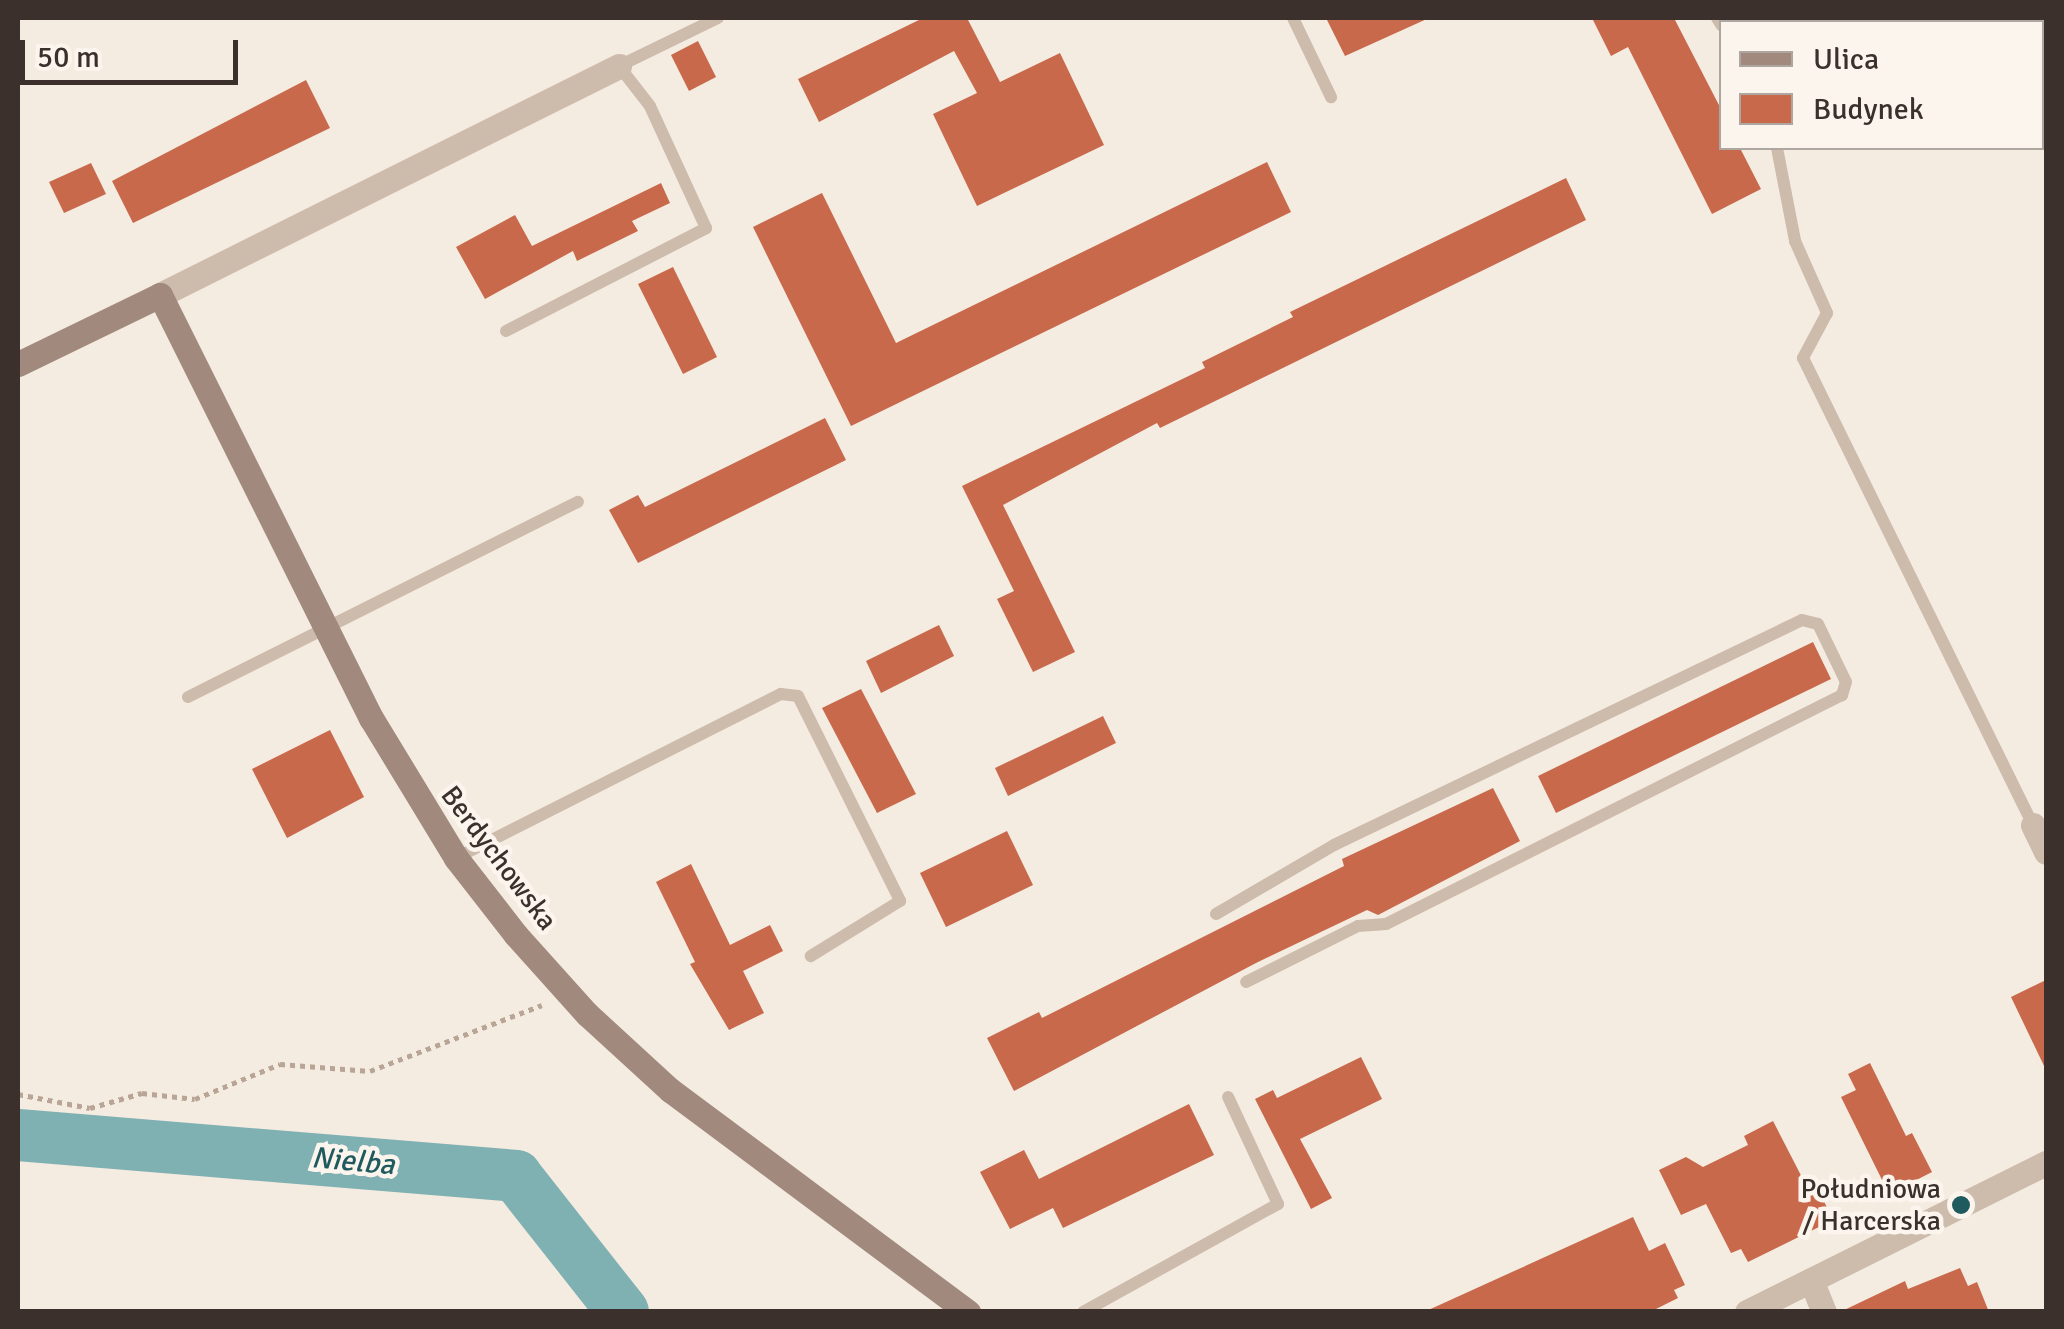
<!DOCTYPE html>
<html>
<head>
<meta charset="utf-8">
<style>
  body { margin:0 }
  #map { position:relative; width:2064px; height:1329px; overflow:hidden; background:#f4ebe1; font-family:Signika,sans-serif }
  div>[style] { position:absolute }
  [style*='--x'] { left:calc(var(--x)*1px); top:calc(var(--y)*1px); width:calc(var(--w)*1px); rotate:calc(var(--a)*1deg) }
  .river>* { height:52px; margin:-26px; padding:0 26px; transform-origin:26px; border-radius:26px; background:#7fb0b2 }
  .building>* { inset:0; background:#c8694b }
  .path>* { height:5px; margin-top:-2.5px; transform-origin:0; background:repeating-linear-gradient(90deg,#b9a596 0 5px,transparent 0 10px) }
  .lane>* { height:12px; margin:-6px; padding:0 6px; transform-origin:6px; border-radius:6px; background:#cdbbac }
  .street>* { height:25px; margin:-12.5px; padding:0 12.5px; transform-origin:12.5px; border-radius:12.5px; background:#cdbbac }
  .secondary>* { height:25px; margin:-12.5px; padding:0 12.5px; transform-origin:12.5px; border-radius:12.5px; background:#a18a7d }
  .dots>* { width:28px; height:28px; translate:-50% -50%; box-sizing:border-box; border:5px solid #fbf5ee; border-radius:50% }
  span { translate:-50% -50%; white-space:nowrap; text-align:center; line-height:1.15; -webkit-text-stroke:9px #fbf5ee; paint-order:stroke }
  .street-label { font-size:28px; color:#3b302b }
  .poi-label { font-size:28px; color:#3b302b }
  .right { translate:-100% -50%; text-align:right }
  .water-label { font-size:30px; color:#1f5a5e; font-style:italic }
  .frame { position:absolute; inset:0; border:20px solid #3b302b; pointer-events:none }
  .legend { position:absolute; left:1719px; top:20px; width:325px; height:130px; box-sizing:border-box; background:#fbf5ee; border:2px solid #aea6a0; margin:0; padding:12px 18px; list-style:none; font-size:30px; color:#3b302b }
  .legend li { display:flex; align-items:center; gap:20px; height:50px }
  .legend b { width:50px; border:2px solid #aea6a0 }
  .scale { position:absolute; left:20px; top:40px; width:218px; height:45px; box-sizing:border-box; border:5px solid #3b302b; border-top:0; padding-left:12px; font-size:30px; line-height:35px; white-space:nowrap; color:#3b302b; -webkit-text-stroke:8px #fbf5ee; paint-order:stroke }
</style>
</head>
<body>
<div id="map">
  <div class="river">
    <div style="--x:18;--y:1135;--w:500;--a:4.7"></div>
    <div style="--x:516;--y:1176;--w:173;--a:51.8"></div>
  </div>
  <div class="building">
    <div style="clip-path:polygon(923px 18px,967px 18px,1000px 82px,1060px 53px,1104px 145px,977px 206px,933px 114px,977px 93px,954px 51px,819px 122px,798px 79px)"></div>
    <div style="clip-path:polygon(1326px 18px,1429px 18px,1345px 56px)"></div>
    <div style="clip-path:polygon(1592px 18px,1674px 18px,1722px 111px,1722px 148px,1740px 148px,1761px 189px,1712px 214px,1628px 47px,1611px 56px)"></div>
    <div style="clip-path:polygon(698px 41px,716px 77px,689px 91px,671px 55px)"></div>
    <div style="clip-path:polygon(306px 80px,330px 128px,133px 223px,112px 181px)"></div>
    <div style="clip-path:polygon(1267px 162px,1291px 212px,851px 426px,753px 227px,822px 193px,896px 343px)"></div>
    <div style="clip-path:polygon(91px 163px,106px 194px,64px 213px,49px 182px)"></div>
    <div style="clip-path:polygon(1566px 178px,1586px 220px,1160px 428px,1157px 423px,1003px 505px,1075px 652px,1033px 672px,997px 599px,1014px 591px,962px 486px,1205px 368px,1202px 362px,1293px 317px,1290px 312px)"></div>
    <div style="clip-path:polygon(661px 183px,670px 203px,632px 221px,638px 231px,577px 261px,573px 251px,485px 299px,456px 247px,515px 215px,532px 246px)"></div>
    <div style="clip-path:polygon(673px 267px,717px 357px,683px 374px,638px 284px)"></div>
    <div style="clip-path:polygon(825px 418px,846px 460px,638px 563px,609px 510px,638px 495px,645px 507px)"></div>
    <div style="clip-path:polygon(939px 625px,954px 656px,881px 693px,866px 661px)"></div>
    <div style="clip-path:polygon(1813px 642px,1831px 679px,1556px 813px,1538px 776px)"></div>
    <div style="clip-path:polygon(861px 689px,916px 794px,877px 813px,822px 708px)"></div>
    <div style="clip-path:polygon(1103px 716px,1116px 743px,1008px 796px,995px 768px)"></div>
    <div style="clip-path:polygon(330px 730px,364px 797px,287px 838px,252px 769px)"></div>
    <div style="clip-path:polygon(1493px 788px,1520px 841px,1378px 915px,1367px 910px,1256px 963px,1014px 1091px,987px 1038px,1039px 1012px,1042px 1018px,1344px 866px,1342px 859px)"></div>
    <div style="clip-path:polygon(1007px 831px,1033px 885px,946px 927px,920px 873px)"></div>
    <div style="clip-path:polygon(691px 864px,730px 945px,770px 925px,783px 951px,743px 971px,764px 1013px,729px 1030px,690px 964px,695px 962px,656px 882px)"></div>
    <div style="clip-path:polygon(2046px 980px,2046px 1070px,2011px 997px)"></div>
    <div style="clip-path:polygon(1361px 1057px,1382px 1099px,1300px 1139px,1332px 1198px,1311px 1209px,1255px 1099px,1273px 1090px,1277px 1098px)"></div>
    <div style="clip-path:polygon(1870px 1063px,1906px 1136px,1912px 1133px,1932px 1172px,1889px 1194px,1841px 1097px,1856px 1090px,1848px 1074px)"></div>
    <div style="clip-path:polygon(1189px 1104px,1214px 1155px,1063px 1228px,1053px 1208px,1010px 1229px,980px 1172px,1024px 1150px,1039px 1179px)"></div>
    <div style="clip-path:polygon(1773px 1121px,1808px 1189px,1816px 1185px,1833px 1220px,1748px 1262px,1741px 1249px,1731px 1253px,1706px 1204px,1681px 1215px,1659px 1170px,1686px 1157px,1703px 1167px,1748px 1145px,1744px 1136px)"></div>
    <div style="clip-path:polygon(1633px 1217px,1649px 1251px,1665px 1243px,1685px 1285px,1674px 1290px,1678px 1298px,1650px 1312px,1424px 1312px)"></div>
    <div style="clip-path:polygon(1960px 1268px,1968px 1286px,1977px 1282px,1989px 1312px,1840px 1312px,1905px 1281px,1908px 1289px)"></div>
  </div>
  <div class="path">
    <div style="--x:18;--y:1094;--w:73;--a:11"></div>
    <div style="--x:90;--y:1108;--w:54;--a:-16.1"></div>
    <div style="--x:142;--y:1093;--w:53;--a:6.5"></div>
    <div style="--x:195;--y:1099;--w:92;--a:-22.4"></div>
    <div style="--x:280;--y:1064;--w:90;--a:4.4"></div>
    <div style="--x:370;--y:1071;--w:184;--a:-21"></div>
  </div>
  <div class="lane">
    <div style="--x:1293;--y:18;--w:88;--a:64.3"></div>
    <div style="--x:1717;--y:18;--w:9;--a:58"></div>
    <div style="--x:1777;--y:148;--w:95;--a:79"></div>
    <div style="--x:1795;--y:241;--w:79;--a:66"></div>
    <div style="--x:1827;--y:313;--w:51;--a:118.1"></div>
    <div style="--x:1803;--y:358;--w:521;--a:63.78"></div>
    <div style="--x:506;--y:331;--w:225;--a:-27.2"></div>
    <div style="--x:706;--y:228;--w:134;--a:-114.7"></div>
    <div style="--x:650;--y:106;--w:51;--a:-127.8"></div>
    <div style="--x:619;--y:66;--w:110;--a:-25.9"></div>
    <div style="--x:188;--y:697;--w:436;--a:-26.6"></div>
    <div style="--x:456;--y:858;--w:364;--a:-26.8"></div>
    <div style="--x:781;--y:694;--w:17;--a:7"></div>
    <div style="--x:798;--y:696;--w:229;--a:63.5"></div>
    <div style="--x:900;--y:901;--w:105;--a:148.3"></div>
    <div style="--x:1216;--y:914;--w:137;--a:-30.3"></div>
    <div style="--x:1334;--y:845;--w:519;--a:-25.68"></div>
    <div style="--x:1802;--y:620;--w:16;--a:14"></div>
    <div style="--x:1818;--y:624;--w:64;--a:64.2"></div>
    <div style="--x:1846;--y:682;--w:14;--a:107"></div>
    <div style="--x:1842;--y:695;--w:510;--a:153.33"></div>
    <div style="--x:1386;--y:924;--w:28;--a:176"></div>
    <div style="--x:1358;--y:926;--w:125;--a:153.4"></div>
    <div style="--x:1083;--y:1312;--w:223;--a:-29"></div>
    <div style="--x:1278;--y:1204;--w:118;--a:-115"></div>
  </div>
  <div class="street">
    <div style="--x:160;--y:295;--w:513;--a:-26.52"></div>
    <div style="--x:2033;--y:825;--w:30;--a:64"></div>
    <div style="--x:1811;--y:1280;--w:35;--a:68"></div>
    <div style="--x:1747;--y:1312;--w:334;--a:-26.5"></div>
  </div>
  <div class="secondary">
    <div style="--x:18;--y:364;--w:158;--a:-25.9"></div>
    <div style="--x:160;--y:295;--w:473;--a:63.5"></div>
    <div style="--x:371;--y:718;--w:164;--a:58.7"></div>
    <div style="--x:456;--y:858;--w:98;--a:52.1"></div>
    <div style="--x:516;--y:935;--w:106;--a:48.1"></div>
    <div style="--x:587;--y:1014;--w:113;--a:42.5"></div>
    <div style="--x:670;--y:1090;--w:372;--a:36.7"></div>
  </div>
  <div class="dots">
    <div style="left:1961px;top:1205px;background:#1f5a5e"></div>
  </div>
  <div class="street-label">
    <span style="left:499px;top:858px;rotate:53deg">Berdychowska</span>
  </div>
  <div class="poi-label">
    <span class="right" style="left:1941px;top:1205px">Południowa<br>/ Harcerska</span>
  </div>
  <div class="water-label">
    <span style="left:353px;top:1162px;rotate:5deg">Nielba</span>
  </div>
  <div class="frame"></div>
  <ul class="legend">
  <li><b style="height:12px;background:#a18a7d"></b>Ulica</li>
  <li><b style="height:28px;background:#c8694b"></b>Budynek</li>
  </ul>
  <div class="scale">50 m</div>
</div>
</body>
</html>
